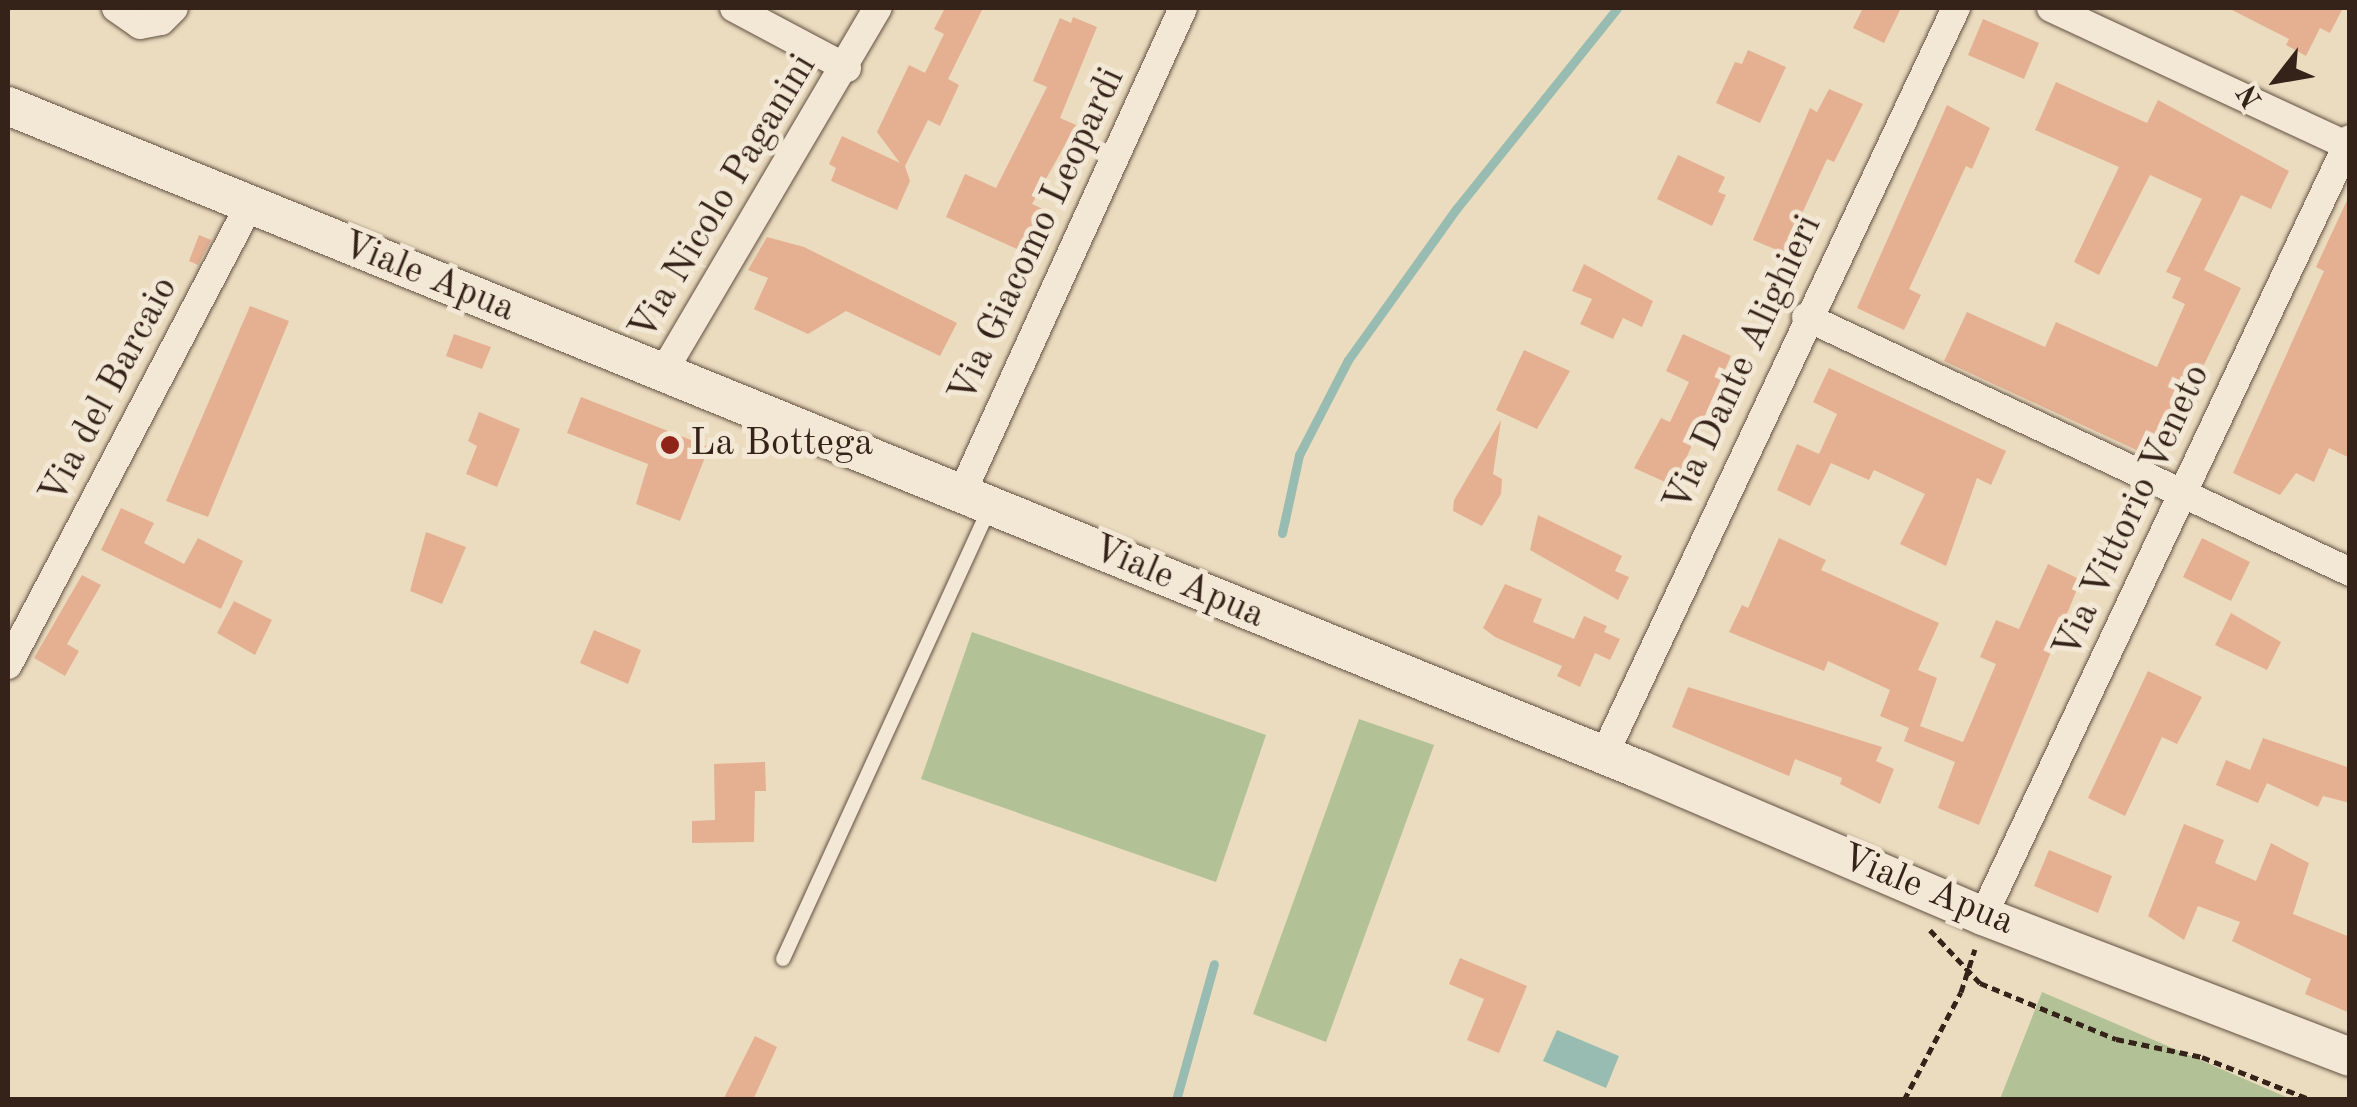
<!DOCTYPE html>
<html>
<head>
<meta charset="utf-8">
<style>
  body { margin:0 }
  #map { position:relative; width:2357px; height:1107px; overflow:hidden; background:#ebdcbf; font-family:"Old Standard TT",serif }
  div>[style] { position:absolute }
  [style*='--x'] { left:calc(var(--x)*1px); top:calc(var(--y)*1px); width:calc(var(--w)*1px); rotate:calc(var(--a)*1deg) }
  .green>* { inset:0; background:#b2c296 }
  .water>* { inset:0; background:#98bcb1 }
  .stream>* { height:9px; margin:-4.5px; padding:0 4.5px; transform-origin:4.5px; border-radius:4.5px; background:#98bcb1 }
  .building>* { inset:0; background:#e5b092 }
  .path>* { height:5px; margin-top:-2.5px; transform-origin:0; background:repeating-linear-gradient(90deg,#352219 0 8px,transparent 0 13px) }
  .roads { filter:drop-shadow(0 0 2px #625042) drop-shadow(0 0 2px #625042) }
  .lane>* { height:14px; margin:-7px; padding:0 7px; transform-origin:7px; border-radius:7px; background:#f2e8d5 }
  .street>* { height:28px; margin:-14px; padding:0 14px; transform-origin:14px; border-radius:14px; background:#f2e8d5 }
  .secondary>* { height:38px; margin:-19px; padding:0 19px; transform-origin:19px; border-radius:19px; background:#f2e8d5 }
  .dots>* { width:28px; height:28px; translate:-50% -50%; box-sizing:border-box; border:5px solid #f2e8d5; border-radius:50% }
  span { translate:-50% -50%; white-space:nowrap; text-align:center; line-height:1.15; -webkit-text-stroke:10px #f2e8d5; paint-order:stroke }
  .street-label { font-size:38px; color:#352219 }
  .poi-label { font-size:38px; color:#352219 }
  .left { translate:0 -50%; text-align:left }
  .frame { position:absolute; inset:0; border:10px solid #352219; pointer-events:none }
  .north { position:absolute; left:2227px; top:30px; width:100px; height:100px; -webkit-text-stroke:8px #f2e8d5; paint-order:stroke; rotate:239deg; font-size:28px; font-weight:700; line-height:40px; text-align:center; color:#352219 }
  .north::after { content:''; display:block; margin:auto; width:35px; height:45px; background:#352219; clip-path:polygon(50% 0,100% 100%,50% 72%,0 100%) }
</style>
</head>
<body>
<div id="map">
  <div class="green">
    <div style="clip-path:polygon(972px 632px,1266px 735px,1216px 882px,921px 779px)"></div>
    <div style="clip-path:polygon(1359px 719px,1434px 745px,1326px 1042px,1253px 1014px)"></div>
    <div style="clip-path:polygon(2042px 992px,2156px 1041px,2291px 1099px,2000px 1099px)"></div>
  </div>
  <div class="water">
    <div style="clip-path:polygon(1557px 1030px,1619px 1056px,1606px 1088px,1543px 1061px)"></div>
  </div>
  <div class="stream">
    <div style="--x:1282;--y:533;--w:80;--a:-77.7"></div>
    <div style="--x:1299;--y:455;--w:107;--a:-62.7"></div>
    <div style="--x:1348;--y:360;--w:187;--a:-54.4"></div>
    <div style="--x:1457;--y:208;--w:256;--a:-51.3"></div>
    <div style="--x:1176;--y:1100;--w:141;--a:-74.4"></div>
  </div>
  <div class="building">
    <div style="clip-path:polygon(945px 8px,983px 8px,948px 79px,959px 85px,940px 126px,928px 120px,905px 166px,910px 181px,897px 210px,831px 181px,836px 168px,829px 164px,842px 136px,900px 163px,877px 132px,909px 65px,925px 73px,944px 34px,934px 29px)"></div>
    <div style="clip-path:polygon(1863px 8px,1901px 8px,1884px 43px,1853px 28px)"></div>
    <div style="clip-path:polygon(2228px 8px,2343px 8px,2330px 33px,2320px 28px,2306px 56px,2286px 45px,2289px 39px)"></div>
    <div style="clip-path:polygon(1073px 17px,1097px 27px,1060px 118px,1076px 125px,1032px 204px,1045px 210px,1026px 253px,946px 217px,965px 174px,996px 188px,1047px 87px,1033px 81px,1060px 18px,1071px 23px)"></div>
    <div style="clip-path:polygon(1983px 19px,2039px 43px,2024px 79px,1968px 55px)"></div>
    <div style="clip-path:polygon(1748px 50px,1786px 67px,1760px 123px,1716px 103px,1735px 62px,1742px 64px)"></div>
    <div style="clip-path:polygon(2056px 82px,2147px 123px,2158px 100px,2289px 171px,2271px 209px,2241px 195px,2204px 270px,2241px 288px,2158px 460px,1944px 361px,1967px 312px,2045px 347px,2056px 322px,2157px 367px,2185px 304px,2172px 298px,2181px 278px,2166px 272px,2202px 199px,2150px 175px,2099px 275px,2074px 262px,2119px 167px,2035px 130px)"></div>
    <div style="clip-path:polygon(1829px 89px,1863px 104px,1834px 162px,1827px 159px,1784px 253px,1753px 240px,1810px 108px,1817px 112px)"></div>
    <div style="clip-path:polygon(1947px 105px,1990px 128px,1972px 169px,1966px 166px,1909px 289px,1921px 295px,1904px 330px,1857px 308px)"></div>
    <div style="clip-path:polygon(1678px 155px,1725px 177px,1718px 192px,1726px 195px,1712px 226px,1657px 199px)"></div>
    <div style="clip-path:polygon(2350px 194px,2350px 458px,2329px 448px,2314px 482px,2296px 473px,2280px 495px,2233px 473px,2324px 271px,2316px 267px)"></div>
    <div style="clip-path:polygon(199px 235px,211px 240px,198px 265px,189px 261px)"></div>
    <div style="clip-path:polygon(767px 237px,804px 247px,957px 323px,940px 356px,846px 311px,808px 334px,754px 309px,768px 278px,748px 270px)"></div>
    <div style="clip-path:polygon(1584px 264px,1653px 301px,1642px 327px,1623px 318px,1613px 339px,1580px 324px,1592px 299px,1572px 291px)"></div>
    <div style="clip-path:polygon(250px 306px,289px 321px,208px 517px,166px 501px)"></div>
    <div style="clip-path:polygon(454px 334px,491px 347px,482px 369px,446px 356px)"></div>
    <div style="clip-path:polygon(1683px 334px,1731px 356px,1674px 486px,1634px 468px,1661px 418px,1670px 422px,1689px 382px,1666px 371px)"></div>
    <div style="clip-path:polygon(1524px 350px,1570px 371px,1537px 429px,1496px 410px)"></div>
    <div style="clip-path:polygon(1829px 368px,2006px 451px,1991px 485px,1977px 478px,1946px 566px,1900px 544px,1925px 494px,1874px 470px,1869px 480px,1831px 463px,1810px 506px,1777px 490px,1797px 444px,1819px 454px,1837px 414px,1813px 402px)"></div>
    <div style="clip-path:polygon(581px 397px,709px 447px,680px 521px,636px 504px,648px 464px,567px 433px)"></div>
    <div style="clip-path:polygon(479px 412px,520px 429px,497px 487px,466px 474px,477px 446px,468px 441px)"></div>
    <div style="clip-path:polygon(1501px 420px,1493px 474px,1502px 479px,1501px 494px,1482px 526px,1453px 511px,1454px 500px)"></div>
    <div style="clip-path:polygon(121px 508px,154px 523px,144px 543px,184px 564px,198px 538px,243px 561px,221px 609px,101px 550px)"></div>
    <div style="clip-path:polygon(1538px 515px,1622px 556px,1615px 571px,1629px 577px,1618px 600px,1530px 550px)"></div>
    <div style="clip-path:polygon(426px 532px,466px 547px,442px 604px,410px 591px)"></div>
    <div style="clip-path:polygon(1779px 538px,1826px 560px,1821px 570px,1939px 623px,1918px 670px,1937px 678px,1920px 726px,1963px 742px,1996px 664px,1980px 657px,1996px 620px,2019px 629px,2048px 564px,2081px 580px,1979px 825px,1938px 808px,1955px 762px,1904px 741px,1909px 728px,1880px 716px,1890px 690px,1828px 661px,1824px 671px,1729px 632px,1742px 605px,1748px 608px)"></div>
    <div style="clip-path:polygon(2202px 538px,2250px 562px,2231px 601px,2183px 577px)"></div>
    <div style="clip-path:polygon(82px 575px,101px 585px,67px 644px,79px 651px,65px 676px,34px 658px)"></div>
    <div style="clip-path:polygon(1505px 584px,1542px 599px,1533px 622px,1574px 639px,1584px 616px,1607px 626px,1604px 632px,1620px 639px,1610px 660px,1595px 653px,1580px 687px,1557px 676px,1562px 666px,1495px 637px,1483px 628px)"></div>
    <div style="clip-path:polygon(234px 601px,272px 620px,255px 655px,217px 633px)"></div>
    <div style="clip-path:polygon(2231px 613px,2281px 642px,2267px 670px,2215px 645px)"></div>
    <div style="clip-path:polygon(594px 630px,641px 650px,628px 684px,580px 663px)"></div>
    <div style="clip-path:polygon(2148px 671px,2202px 697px,2177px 744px,2162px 737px,2125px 816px,2088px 798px)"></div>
    <div style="clip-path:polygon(1688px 687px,1882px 747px,1876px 761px,1894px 769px,1880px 804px,1840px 784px,1842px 778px,1795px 759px,1789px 776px,1672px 727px)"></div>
    <div style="clip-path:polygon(2263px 738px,2350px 768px,2350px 803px,2323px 796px,2318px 807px,2267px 783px,2258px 803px,2216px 785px,2226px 760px,2250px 770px)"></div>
    <div style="clip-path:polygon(765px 762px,766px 791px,755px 791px,754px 842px,692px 843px,692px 821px,715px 820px,714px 764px)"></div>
    <div style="clip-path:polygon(2184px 824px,2224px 840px,2215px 863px,2256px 881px,2271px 843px,2309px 863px,2293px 914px,2350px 937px,2350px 1013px,2305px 994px,2311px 979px,2232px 941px,2240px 922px,2198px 906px,2184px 940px,2148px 916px)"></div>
    <div style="clip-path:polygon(2049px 850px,2112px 876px,2098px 913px,2034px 886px)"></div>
    <div style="clip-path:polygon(1460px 958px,1527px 986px,1499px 1053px,1467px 1040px,1484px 999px,1449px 984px)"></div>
    <div style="clip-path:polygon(755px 1036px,777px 1047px,753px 1100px,723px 1100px)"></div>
  </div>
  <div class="path">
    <div style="--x:1930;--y:930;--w:73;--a:46.7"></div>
    <div style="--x:1980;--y:983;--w:147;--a:22.4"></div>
    <div style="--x:2116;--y:1039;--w:88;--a:11.8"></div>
    <div style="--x:2202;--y:1057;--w:118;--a:21.4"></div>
    <div style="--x:1904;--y:1100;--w:122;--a:-62.2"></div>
    <div style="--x:1961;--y:992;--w:45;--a:-72"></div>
  </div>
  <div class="roads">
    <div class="lane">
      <div style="--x:783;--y:959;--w:497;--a:-65.4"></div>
    </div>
    <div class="street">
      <div style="--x:116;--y:8;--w:29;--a:35"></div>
      <div style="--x:140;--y:25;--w:21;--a:-11"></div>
      <div style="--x:161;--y:21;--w:18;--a:-45"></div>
      <div style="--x:734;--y:8;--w:128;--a:28"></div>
      <div style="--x:2051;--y:8;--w:330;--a:24.9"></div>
      <div style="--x:1806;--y:317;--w:601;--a:25.11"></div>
      <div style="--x:662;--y:374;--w:425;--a:-59.5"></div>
      <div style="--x:961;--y:495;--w:535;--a:-65.49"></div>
      <div style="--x:8;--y:665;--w:518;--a:-62.3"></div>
      <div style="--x:1604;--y:755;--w:826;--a:-64.77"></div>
      <div style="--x:1983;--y:916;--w:859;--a:-64.72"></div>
    </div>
    <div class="secondary">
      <div style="--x:8;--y:106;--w:1763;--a:22.13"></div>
      <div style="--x:1641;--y:770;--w:372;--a:23.1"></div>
      <div style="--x:1983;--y:916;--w:393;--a:21"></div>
    </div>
  </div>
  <div class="dots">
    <div style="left:670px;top:445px;background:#8f2418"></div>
  </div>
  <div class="street-label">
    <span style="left:724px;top:198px;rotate:-59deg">Via Nicolo Paganini</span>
    <span style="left:1038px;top:236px;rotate:-65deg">Via Giacomo Leopardi</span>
    <span style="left:428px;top:278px;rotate:22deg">Viale Apua</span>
    <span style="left:1744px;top:364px;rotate:-65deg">Via Dante Alighieri</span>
    <span style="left:110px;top:391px;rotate:-62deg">Via del Barcaio</span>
    <span style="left:2133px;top:512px;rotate:-65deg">Via Vittorio Veneto</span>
    <span style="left:1178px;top:583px;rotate:23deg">Viale Apua</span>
    <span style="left:1927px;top:891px;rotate:22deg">Viale Apua</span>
  </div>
  <div class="poi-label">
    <span class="left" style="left:690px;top:445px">La Bottega</span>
  </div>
  <div class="frame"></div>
  <div class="north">N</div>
</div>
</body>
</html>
